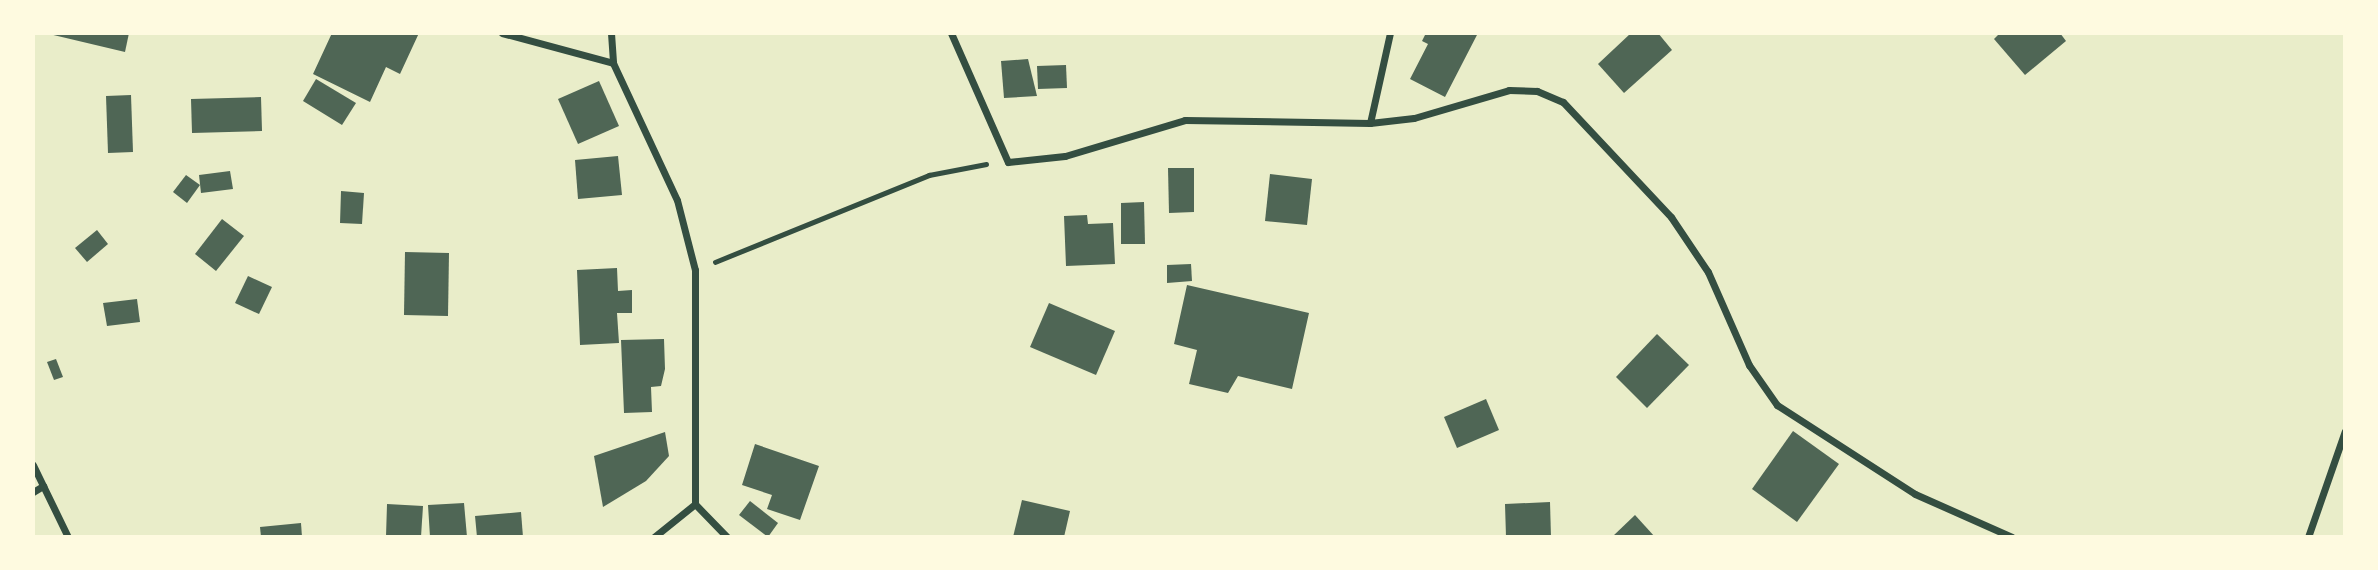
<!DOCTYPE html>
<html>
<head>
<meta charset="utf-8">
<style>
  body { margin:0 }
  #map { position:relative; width:2378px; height:570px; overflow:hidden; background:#e9edc9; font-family:"Titillium Web",sans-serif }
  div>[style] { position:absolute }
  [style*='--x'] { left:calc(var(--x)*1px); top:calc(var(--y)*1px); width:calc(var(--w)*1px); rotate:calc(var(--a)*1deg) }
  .building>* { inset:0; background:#4f6655 }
  .path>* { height:4.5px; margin:-2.25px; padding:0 2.25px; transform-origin:2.25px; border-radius:2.25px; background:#344e41 }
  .minor>* { height:7px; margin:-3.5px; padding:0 3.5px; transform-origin:3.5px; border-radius:3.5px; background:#344e41 }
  span { translate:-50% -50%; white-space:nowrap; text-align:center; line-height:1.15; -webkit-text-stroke:5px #fefae0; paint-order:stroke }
  .frame { position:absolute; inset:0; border:35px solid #fefae0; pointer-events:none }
</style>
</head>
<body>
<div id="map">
  <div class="building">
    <div style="clip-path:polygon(45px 33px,129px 33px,125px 52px)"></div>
    <div style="clip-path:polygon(332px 33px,419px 33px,400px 74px,386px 67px,370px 102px,313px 74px)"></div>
    <div style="clip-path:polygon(1426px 33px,1478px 33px,1445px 97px,1410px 79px,1428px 44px,1422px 41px)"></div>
    <div style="clip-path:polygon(1631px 33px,1658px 33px,1672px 50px,1624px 93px,1598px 64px)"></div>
    <div style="clip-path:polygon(2000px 33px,2060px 33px,2066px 41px,2025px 75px,1994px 39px)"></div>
    <div style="clip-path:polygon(1028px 59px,1037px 96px,1004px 98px,1001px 61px)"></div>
    <div style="clip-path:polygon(1066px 65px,1067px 88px,1038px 89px,1037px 66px)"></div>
    <div style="clip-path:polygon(316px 79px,356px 103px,342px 125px,303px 101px)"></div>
    <div style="clip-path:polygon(599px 81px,619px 126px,578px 144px,558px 99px)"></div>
    <div style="clip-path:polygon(131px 95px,133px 152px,108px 153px,106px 96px)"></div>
    <div style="clip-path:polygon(261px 97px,262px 131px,192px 133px,191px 99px)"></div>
    <div style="clip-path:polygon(618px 156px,622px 195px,578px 199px,575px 160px)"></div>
    <div style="clip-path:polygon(1168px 168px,1194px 168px,1194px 212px,1169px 213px)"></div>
    <div style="clip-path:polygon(230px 171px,233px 189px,201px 193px,199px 175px)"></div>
    <div style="clip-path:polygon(1270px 174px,1312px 179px,1307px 225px,1265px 221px)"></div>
    <div style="clip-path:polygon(186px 175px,200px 185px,187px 203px,173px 192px)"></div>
    <div style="clip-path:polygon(341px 191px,364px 193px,362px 224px,340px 223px)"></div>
    <div style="clip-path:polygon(1144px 202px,1145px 244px,1121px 244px,1121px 203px)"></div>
    <div style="clip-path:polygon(1087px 215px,1088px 224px,1113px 223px,1115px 264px,1066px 266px,1064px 216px)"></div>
    <div style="clip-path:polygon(222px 219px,244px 236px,216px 271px,195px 254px)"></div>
    <div style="clip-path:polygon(97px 230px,108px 244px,87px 262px,75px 248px)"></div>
    <div style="clip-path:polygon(405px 252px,449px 253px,448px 316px,404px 315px)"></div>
    <div style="clip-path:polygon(1191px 264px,1192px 281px,1167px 283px,1167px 265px)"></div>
    <div style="clip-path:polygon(617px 268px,618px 291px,632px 290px,632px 313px,617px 313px,619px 343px,580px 345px,577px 270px)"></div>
    <div style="clip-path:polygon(248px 276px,272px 287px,259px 314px,235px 303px)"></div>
    <div style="clip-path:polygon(1187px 285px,1309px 313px,1292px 389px,1238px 376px,1228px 393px,1189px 384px,1197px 350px,1174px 344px)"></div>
    <div style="clip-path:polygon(137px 299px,140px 322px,107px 326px,103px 303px)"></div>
    <div style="clip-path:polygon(1049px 303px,1115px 331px,1096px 375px,1030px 347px)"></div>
    <div style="clip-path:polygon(1657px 334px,1689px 365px,1647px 408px,1616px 377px)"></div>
    <div style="clip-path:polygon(664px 339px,665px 369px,661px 386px,651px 387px,652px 412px,624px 413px,621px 340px)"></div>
    <div style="clip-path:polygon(56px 359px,63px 377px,54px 380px,47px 362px)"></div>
    <div style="clip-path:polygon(1486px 399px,1499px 430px,1457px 448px,1444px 417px)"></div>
    <div style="clip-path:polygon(1793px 431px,1839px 464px,1797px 522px,1752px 489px)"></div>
    <div style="clip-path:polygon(665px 432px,669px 456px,646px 481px,603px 507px,594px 456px)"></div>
    <div style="clip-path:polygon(755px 444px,819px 466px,800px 520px,767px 509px,772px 495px,742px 485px)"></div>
    <div style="clip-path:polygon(1022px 500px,1070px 511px,1064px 537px,1013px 537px)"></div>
    <div style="clip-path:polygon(750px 501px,778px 523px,768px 537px,739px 515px)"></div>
    <div style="clip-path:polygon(1550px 502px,1551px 537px,1506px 537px,1505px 504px)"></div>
    <div style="clip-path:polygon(464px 503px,467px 537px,430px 537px,428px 505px)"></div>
    <div style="clip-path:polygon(387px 504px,423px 506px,421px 537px,386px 537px)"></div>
    <div style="clip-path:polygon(521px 512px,523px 537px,477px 537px,475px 516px)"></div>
    <div style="clip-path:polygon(1635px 515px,1655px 537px,1612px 537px)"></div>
    <div style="clip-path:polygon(301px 523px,302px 537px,261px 537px,260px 527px)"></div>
  </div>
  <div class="path">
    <div style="--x:715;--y:262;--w:231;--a:-22.1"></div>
    <div style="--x:929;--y:175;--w:58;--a:-10.9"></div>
  </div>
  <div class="minor">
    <div style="--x:502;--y:33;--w:115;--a:15.1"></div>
    <div style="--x:611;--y:33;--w:30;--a:86"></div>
    <div style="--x:613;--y:63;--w:151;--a:65"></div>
    <div style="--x:677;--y:200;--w:72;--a:75.6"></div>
    <div style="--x:695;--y:270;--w:234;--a:90"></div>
    <div style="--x:695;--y:504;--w:53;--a:141.2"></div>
    <div style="--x:951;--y:33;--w:141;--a:66.2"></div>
    <div style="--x:1008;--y:162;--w:57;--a:-6"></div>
    <div style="--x:1065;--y:156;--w:125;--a:-16.7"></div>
    <div style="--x:1185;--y:120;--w:185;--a:0.9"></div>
    <div style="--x:1370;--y:123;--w:92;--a:-77.5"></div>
    <div style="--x:1370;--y:123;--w:44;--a:-6.5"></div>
    <div style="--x:1414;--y:118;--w:99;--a:-16.4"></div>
    <div style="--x:1509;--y:90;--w:28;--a:2"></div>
    <div style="--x:1537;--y:91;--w:28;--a:23"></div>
    <div style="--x:1563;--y:102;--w:158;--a:46.8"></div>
    <div style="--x:1671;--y:217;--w:66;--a:56.1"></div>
    <div style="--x:1708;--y:272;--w:102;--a:66.2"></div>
    <div style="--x:1749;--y:365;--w:49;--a:55"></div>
    <div style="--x:1777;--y:405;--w:164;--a:32.8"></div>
    <div style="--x:1915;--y:494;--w:106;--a:23.9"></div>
    <div style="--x:33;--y:465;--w:80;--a:64.1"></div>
    <div style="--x:33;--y:492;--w:12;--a:-31"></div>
    <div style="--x:695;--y:504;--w:46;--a:45.9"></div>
    <div style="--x:2308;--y:537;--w:112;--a:-70.8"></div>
  </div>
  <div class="frame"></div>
</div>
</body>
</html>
